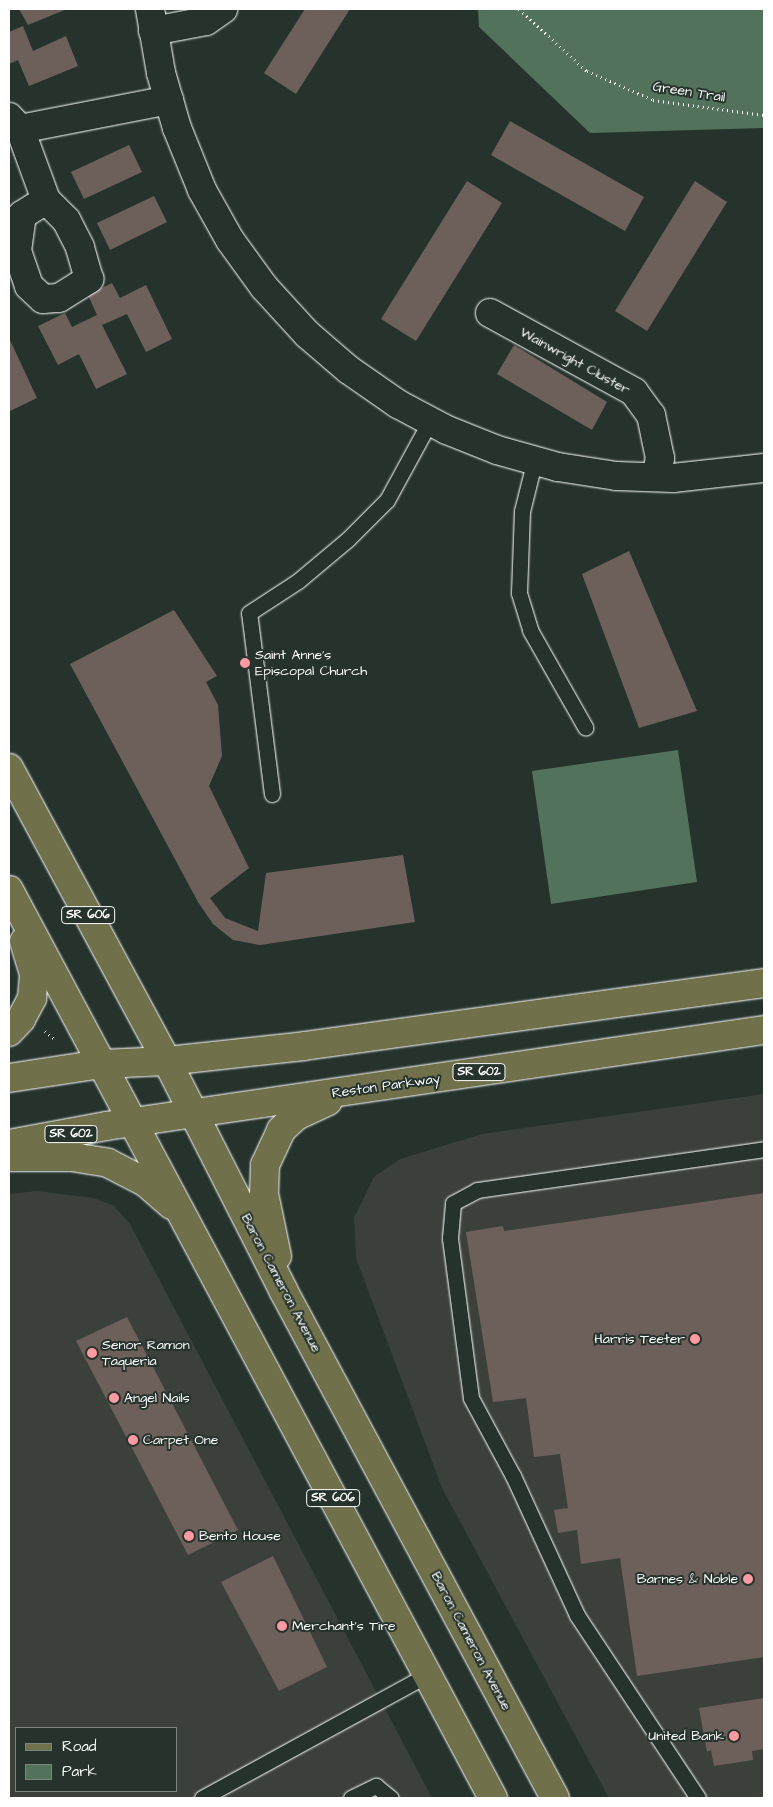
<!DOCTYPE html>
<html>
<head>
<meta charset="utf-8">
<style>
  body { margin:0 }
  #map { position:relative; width:773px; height:1807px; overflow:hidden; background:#26332d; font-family:"Architects Daughter",sans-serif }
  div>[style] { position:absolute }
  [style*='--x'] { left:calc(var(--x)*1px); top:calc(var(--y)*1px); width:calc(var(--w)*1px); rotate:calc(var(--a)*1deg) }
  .built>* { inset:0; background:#3b403b }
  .green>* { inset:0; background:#52725b }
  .building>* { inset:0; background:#6d605b }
  .path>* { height:3px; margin-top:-1.5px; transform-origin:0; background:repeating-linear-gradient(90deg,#fff 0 1px,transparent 0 5px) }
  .roads { filter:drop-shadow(0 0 1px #fff) drop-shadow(0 0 1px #fff) }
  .lane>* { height:15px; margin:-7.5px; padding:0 7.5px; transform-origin:7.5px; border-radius:7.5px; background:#26332d }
  .street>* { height:28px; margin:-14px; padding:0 14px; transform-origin:14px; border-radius:14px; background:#26332d }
  .primary>* { height:28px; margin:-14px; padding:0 14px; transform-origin:14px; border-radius:14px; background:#70704a }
  .dots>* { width:14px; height:14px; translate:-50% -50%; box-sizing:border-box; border:2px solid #26332d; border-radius:50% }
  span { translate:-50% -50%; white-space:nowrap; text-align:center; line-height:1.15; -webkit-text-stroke:4px #26332d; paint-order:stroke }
  .shield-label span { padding:1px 4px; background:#26332d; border:1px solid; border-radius:4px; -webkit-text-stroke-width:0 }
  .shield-label { font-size:12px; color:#fff; font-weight:700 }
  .street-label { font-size:14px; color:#fff }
  .poi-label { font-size:14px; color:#fff }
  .left { translate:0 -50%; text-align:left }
  .right { translate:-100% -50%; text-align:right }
  .frame { position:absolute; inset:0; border:10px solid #fff; pointer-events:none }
  .legend { position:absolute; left:15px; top:1727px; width:162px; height:65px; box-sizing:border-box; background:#26332d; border:1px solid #7d8581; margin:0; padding:6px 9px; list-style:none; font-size:15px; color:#fff }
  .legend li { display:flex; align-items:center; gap:10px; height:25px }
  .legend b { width:25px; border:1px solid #7d8581 }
</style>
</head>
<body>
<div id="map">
  <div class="built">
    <div style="clip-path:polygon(764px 1094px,764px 1798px,609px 1798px,442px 1488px,356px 1258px,354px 1218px,374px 1177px,400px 1159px,482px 1134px)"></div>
    <div style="clip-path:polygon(evenodd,37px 1191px,93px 1198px,113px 1205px,130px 1224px,432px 1798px,9px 1798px,9px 1194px,37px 1191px,16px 1728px,176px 1728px,176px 1791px,16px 1791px,16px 1728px)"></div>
  </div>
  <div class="green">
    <div style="clip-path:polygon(478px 9px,764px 9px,764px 128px,590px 133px,479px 27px)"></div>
    <div style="clip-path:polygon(678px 750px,697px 882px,551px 904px,532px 771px)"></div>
  </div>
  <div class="building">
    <div style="clip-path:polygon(19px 9px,67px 9px,28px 25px)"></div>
    <div style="clip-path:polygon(305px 9px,350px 9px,296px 94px,264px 73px)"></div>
    <div style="clip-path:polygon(23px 26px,33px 51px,66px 36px,78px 66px,29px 86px,18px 60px,9px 64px,9px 32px)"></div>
    <div style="clip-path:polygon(510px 121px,644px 197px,625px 231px,491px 155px)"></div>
    <div style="clip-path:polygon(129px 145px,142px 172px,84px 199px,71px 172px)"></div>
    <div style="clip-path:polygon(467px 181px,502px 203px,416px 341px,381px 319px)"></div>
    <div style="clip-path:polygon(695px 181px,727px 202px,647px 331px,615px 311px)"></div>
    <div style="clip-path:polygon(154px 196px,167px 222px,110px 250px,97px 223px)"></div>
    <div style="clip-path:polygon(112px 283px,120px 298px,146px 285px,172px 339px,146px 352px,127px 314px,102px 325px,127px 374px,96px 389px,79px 354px,58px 365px,38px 326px,65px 313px,72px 327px,97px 315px,88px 295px)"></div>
    <div style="clip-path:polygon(9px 338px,37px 398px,10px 411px,9px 408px)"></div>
    <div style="clip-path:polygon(514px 345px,607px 402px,592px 430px,497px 374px)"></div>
    <div style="clip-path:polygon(629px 551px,697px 711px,639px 728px,582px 574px)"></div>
    <div style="clip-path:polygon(174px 610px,217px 676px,206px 682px,218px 705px,222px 756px,209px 786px,249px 868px,210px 898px,225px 918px,258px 931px,266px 873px,403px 855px,415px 922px,260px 945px,233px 940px,213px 924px,198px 902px,70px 664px)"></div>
    <div style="clip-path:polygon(764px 1193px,764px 1657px,637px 1676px,620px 1558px,581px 1564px,577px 1530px,558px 1533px,554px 1510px,568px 1508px,560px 1454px,534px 1457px,526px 1398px,493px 1402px,466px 1232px,503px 1226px,504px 1231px)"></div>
    <div style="clip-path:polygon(127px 1317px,238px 1530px,188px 1555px,76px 1341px)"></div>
    <div style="clip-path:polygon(273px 1556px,327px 1667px,279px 1691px,221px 1582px)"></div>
    <div style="clip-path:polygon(764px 1698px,764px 1749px,752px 1751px,753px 1760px,714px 1766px,711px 1750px,707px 1752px,699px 1708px)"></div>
  </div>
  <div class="path">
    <div style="--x:519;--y:9;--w:92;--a:42.4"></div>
    <div style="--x:587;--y:71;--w:72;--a:23.7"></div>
    <div style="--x:653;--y:100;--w:112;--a:7.7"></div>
    <div style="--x:45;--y:1031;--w:13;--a:39"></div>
  </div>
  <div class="roads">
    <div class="lane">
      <div style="--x:535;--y:459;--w:54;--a:104"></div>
      <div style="--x:522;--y:511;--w:82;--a:92.1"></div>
      <div style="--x:519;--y:593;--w:39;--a:73"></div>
      <div style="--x:530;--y:630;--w:112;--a:60.4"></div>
      <div style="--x:272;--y:794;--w:182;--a:-97.2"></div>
      <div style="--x:249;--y:613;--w:59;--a:-33.1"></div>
      <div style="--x:298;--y:581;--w:65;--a:-40"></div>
      <div style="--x:348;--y:539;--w:55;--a:-45"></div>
      <div style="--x:387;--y:500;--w:90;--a:-61.4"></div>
      <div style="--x:202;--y:1798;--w:256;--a:-28.7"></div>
      <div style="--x:351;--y:1798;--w:28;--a:-26"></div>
      <div style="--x:376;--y:1786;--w:19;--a:39"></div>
      <div style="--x:698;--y:1798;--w:219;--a:-123.5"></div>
      <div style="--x:577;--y:1615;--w:153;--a:-114.7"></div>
      <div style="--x:513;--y:1476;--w:89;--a:-118.3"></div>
      <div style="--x:471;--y:1398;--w:161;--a:-97.5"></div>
      <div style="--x:450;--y:1238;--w:35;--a:-85"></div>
      <div style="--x:453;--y:1203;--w:27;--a:-28"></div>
      <div style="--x:477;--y:1190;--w:290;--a:-8.1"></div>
    </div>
    <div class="street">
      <div style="--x:150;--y:9;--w:65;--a:80.2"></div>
      <div style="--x:161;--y:73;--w:57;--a:73.8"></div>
      <div style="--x:177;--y:128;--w:67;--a:68"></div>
      <div style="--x:202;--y:190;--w:57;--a:60.8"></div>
      <div style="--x:230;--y:240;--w:58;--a:54.1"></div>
      <div style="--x:264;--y:287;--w:64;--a:47.5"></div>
      <div style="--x:307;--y:334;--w:55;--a:40.6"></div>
      <div style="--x:349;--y:370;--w:60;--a:34.8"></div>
      <div style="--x:398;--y:404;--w:55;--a:28"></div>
      <div style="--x:447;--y:430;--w:54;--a:21.8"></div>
      <div style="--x:497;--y:450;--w:63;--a:15.6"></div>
      <div style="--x:558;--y:467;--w:59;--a:8.8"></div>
      <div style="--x:616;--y:476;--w:57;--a:2"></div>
      <div style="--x:673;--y:478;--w:92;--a:-6.3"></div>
      <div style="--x:153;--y:31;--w:54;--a:-10.7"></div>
      <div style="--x:206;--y:21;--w:21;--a:-35"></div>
      <div style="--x:9;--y:117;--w:16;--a:47"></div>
      <div style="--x:20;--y:129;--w:152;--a:-11"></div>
      <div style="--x:20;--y:129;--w:76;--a:69.9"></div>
      <div style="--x:46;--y:200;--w:28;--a:148"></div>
      <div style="--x:22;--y:215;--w:36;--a:98"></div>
      <div style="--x:17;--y:251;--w:37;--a:71"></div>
      <div style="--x:29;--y:286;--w:19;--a:43"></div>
      <div style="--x:43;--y:299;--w:16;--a:-4"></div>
      <div style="--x:59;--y:298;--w:36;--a:-32"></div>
      <div style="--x:89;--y:279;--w:33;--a:-106"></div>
      <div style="--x:80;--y:247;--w:30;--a:-117"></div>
      <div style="--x:66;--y:220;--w:28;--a:-135"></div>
      <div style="--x:490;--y:313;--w:164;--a:28.7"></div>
      <div style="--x:634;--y:392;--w:29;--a:54"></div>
      <div style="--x:651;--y:415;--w:44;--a:78.2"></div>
      <div style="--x:660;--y:458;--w:19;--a:102"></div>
    </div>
    <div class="primary">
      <div style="--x:9;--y:768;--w:333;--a:61.7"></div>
      <div style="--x:167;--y:1061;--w:257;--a:63.1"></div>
      <div style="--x:283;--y:1290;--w:576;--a:61.83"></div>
      <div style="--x:9;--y:890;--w:1029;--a:61.94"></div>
      <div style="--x:9;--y:1032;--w:18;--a:-47"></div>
      <div style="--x:21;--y:1019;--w:24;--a:-62"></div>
      <div style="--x:32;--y:998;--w:24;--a:-85"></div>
      <div style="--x:34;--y:974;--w:34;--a:-107"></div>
      <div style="--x:9;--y:1078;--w:94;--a:-8.6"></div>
      <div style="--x:102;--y:1064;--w:65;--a:-2.6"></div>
      <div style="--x:167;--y:1061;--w:138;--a:-6.2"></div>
      <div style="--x:304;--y:1046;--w:464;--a:-7.8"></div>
      <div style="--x:9;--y:1144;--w:99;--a:-10.5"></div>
      <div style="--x:106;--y:1126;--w:665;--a:-8.3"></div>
      <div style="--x:10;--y:1157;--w:62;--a:0"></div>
      <div style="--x:72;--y:1157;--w:36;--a:9"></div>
      <div style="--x:108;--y:1163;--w:42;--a:27.2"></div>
      <div style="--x:145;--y:1182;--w:35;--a:41"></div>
      <div style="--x:277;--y:1256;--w:63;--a:-101.8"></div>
      <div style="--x:264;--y:1194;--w:29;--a:-88"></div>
      <div style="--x:265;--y:1165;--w:38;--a:-65"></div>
      <div style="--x:281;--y:1130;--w:21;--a:-43"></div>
      <div style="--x:296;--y:1116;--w:35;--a:-25"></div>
    </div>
  </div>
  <div class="dots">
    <div style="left:245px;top:663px;background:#ff9aa2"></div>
    <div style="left:695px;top:1339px;background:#ff9aa2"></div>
    <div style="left:92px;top:1353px;background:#ff9aa2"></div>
    <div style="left:114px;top:1398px;background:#ff9aa2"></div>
    <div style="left:133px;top:1440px;background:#ff9aa2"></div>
    <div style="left:189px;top:1536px;background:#ff9aa2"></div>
    <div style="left:748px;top:1579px;background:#ff9aa2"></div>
    <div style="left:282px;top:1626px;background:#ff9aa2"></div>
    <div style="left:734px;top:1736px;background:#ff9aa2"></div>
  </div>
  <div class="shield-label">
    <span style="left:88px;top:915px">SR 606</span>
    <span style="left:479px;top:1072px">SR 602</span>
    <span style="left:71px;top:1134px">SR 602</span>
    <span style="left:333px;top:1498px">SR 606</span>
  </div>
  <div class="street-label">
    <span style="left:689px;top:92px;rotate:9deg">Green Trail</span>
    <span style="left:575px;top:361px;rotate:29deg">Wainwright Cluster</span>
    <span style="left:386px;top:1086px;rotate:-8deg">Reston Parkway</span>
    <span style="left:281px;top:1283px;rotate:62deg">Baron Cameron Avenue</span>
    <span style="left:471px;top:1641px;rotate:62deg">Baron Cameron Avenue</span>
  </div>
  <div class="poi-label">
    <span class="left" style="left:255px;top:663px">Saint Anne's<br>Episcopal Church</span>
    <span class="right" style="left:685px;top:1339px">Harris Teeter</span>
    <span class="left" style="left:102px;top:1353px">Senor Ramon<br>Taqueria</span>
    <span class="left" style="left:124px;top:1398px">Angel Nails</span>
    <span class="left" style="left:143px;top:1440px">Carpet One</span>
    <span class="left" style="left:199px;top:1536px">Bento House</span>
    <span class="right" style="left:738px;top:1579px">Barnes &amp; Noble</span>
    <span class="left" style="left:292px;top:1626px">Merchant's Tire</span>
    <span class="right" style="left:724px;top:1736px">United Bank</span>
  </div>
  <div class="frame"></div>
  <ul class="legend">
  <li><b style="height:6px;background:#70704a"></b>Road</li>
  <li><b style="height:14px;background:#52725b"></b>Park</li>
  </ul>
</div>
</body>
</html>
